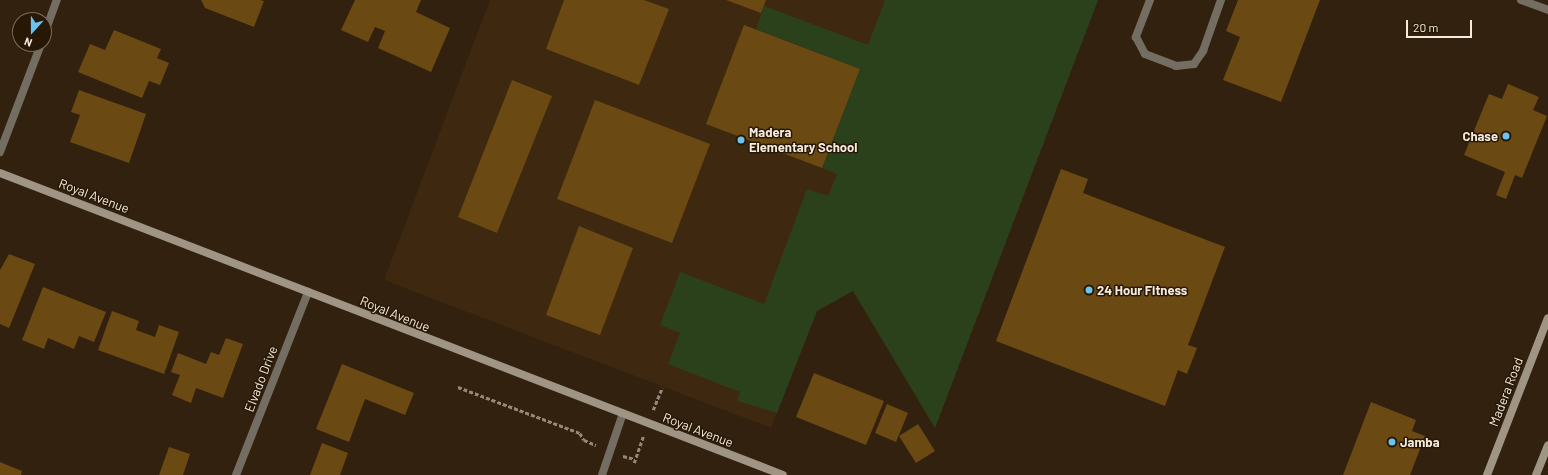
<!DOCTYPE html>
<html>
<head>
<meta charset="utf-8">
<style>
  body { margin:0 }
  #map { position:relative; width:1548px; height:475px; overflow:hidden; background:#32210f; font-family:Barlow,sans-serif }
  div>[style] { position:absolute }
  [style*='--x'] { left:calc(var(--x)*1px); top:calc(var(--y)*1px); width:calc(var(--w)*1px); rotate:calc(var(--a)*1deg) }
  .built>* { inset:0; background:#3e2910 }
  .green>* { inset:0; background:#2b411c }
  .building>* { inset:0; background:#6a4912 }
  .path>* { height:2.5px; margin-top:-1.25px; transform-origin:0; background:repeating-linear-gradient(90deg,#968879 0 4px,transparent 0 6px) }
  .lane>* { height:8px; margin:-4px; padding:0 4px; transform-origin:4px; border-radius:4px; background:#746d62 }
  .street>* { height:8px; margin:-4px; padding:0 4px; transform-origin:4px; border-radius:4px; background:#746d62 }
  .secondary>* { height:8px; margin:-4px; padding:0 4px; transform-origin:4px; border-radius:4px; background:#a09585 }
  .dots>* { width:11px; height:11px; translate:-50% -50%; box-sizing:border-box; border:2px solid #271806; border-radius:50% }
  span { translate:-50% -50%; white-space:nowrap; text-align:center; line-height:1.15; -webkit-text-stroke:3px #271806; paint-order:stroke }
  .poi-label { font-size:13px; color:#f5eade; font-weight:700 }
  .left { translate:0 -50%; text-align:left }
  .right { translate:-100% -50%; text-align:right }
  .street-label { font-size:13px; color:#f5eade }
  .north { position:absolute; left:12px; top:12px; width:40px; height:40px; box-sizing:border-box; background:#271806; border:1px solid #796c5c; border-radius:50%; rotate:201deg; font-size:11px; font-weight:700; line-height:16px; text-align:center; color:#f5eade }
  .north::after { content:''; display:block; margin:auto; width:14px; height:18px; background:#6ac3f1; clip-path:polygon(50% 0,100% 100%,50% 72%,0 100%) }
  .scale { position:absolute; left:1406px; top:20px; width:66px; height:18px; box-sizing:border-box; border:2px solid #f5eade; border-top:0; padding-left:5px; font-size:12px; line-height:14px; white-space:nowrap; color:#f5eade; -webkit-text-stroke:3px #271806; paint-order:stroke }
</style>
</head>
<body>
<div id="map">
  <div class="built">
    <div style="clip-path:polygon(490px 0,1098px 0,935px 428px,853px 291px,817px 311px,771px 428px,384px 280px)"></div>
  </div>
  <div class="green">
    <div style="clip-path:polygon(885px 0,1098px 0,935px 428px,853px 291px,817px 311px,777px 413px,737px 401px,740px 392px,668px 364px,680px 333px,660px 325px,680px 272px,764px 304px,807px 189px,828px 196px,837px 174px,822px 168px,860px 69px,756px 29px,764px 6px,868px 45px)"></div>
  </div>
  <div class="building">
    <div style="clip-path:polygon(201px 0,260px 0,264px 1px,254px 27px,205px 8px)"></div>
    <div style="clip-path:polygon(355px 0,421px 0,416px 12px,450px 28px,431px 72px,378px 48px,385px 31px,375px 27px,368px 42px,341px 30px)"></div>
    <div style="clip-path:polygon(564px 0,644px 0,669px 9px,639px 85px,546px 49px)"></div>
    <div style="clip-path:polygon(726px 0,766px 0,761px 13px)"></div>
    <div style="clip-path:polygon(1238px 0,1320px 0,1281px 102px,1223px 80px,1240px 37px,1226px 31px)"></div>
    <div style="clip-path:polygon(744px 25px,860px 69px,822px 168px,706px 124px)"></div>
    <div style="clip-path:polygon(114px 30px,161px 49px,157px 58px,169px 63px,160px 85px,149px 81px,142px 98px,78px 72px,90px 44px,105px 50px)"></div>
    <div style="clip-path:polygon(512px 80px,552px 96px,497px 233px,458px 217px)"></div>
    <div style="clip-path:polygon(1508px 84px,1539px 97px,1533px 110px,1547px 116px,1522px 178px,1515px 175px,1506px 199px,1496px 195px,1505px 172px,1464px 155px,1489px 94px,1502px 99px)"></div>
    <div style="clip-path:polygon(79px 90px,146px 114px,129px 163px,70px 142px,80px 115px,71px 112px)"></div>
    <div style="clip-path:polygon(595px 100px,710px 144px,672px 243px,557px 199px)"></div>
    <div style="clip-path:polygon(1061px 169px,1088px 179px,1083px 193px,1225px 247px,1188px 345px,1197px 348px,1187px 374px,1178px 370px,1165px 406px,996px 341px)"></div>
    <div style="clip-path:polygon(579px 226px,633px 248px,600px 335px,546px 315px)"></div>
    <div style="clip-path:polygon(9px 254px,35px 264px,9px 328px,0 324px,0 270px)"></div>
    <div style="clip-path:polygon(43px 287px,106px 312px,94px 342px,79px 336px,74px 349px,48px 338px,44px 349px,22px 340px)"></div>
    <div style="clip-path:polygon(112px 311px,139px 321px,136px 330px,155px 337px,159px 325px,179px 332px,164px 374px,98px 350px)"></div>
    <div style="clip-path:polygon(226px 338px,243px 344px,223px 398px,196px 388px,191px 403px,172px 395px,180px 375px,171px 372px,178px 353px,206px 364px,211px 352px,219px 355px)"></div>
    <div style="clip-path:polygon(342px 364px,414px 393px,405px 415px,365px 399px,349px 442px,316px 429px)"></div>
    <div style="clip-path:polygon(814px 373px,884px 401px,866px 445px,796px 417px)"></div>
    <div style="clip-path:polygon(1371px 402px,1416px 420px,1412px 431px,1425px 436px,1410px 475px,1343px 475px)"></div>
    <div style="clip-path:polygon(887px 404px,908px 413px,896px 442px,875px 433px)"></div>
    <div style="clip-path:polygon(918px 424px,935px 451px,916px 463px,899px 436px)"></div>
    <div style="clip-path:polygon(322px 443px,348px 453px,340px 475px,310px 475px)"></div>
    <div style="clip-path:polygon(169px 447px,190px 454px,183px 475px,159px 475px)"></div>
    <div style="clip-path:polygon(0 462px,22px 471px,21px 475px,0 475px)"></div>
  </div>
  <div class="path">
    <div style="--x:458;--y:387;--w:130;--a:20.7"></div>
    <div style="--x:580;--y:433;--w:8;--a:60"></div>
    <div style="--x:584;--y:440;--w:13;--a:23"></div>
    <div style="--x:653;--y:410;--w:24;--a:-68"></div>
    <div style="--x:623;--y:456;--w:12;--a:14"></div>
    <div style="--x:634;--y:463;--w:28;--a:-71"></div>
  </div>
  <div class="lane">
    <div style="--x:1150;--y:0;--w:40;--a:111"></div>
    <div style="--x:1136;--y:37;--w:19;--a:62"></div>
    <div style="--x:1145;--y:54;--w:33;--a:21"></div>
    <div style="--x:1176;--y:66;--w:18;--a:-6"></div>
    <div style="--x:1194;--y:64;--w:16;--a:-55"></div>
    <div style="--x:1203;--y:51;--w:54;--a:-70.6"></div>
    <div style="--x:1521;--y:0;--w:29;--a:20"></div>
  </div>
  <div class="street">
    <div style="--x:44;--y:35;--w:37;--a:-70"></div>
    <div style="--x:0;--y:152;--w:116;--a:-69.2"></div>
    <div style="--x:236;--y:475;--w:197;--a:-68.5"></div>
    <div style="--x:602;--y:475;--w:65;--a:-71.3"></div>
  </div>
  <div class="secondary">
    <div style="--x:0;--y:173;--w:839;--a:21.09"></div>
    <div style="--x:1487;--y:475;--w:168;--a:-68.8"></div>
    <div style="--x:1536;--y:475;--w:32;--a:-68"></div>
  </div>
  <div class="dots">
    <div style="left:1506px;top:136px;background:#6ac3f1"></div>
    <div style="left:741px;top:140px;background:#6ac3f1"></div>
    <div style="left:1089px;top:290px;background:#6ac3f1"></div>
    <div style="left:1392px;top:442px;background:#6ac3f1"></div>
  </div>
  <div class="poi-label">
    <span class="left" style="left:749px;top:140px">Madera<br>Elementary School</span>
    <span class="right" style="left:1498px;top:136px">Chase</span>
    <span class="left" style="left:1097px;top:290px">24 Hour Fitness</span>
    <span class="left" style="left:1400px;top:442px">Jamba</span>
  </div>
  <div class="street-label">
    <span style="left:94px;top:196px;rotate:21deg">Royal Avenue</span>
    <span style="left:395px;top:314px;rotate:22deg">Royal Avenue</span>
    <span style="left:261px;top:379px;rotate:-69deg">Elvado Drive</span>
    <span style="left:1506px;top:392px;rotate:-69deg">Madera Road</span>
    <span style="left:698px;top:430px;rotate:21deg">Royal Avenue</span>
  </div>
  <div class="north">N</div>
  <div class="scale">20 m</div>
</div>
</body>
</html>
